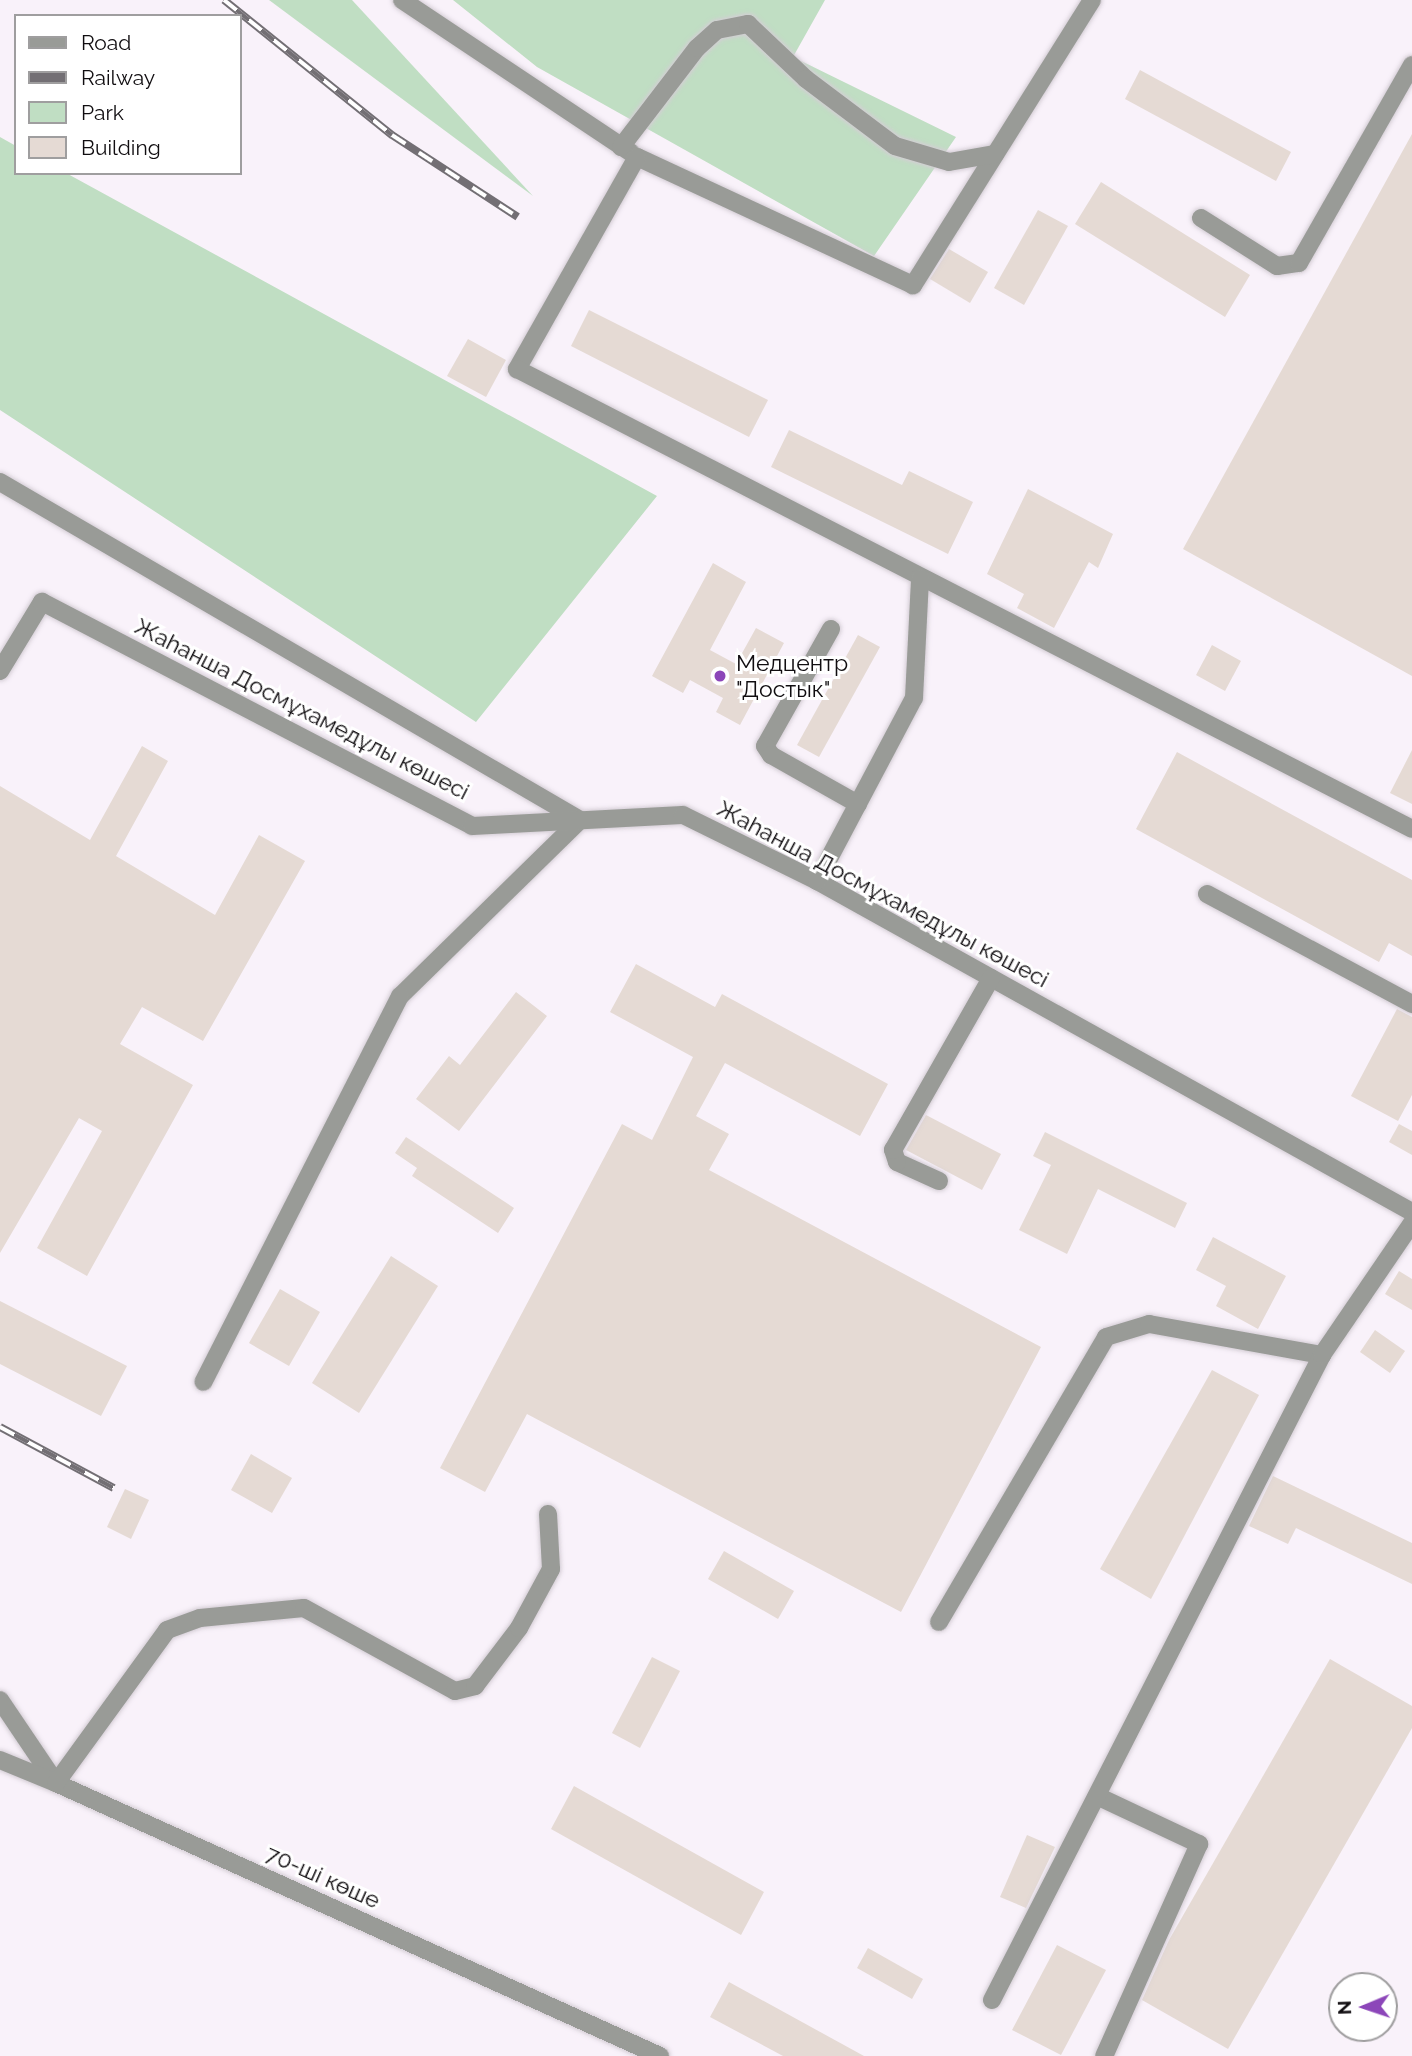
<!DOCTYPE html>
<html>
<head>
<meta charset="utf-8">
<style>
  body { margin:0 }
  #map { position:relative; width:1412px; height:2056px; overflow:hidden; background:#f9f2fa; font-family:Raleway,sans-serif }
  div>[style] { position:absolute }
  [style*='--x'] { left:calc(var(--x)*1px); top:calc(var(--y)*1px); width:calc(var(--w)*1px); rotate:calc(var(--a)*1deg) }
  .green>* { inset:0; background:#c0dec3 }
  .building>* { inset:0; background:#e5dad4 }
  .roads { filter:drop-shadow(0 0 2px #d4cdd5) drop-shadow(0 0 2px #d4cdd5) }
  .minor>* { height:18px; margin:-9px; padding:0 9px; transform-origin:9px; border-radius:9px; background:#999b97 }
  .rail>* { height:8px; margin-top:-4px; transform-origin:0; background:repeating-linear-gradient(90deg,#fff 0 16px,#736f74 0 32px); box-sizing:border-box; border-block:2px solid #736f74 }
  .dots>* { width:19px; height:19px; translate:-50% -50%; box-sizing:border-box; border:4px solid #fff; border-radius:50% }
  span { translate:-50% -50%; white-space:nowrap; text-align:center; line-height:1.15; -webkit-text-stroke:6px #fff; paint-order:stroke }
  .poi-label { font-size:23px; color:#100d10 }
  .left { translate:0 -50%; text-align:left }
  .street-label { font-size:23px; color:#100d10 }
  .legend { position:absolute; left:14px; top:14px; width:228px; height:161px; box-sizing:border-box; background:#fff; border:2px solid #9f9e9f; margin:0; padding:9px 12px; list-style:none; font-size:21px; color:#100d10 }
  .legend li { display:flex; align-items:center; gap:14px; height:35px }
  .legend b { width:35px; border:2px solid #9f9e9f }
  .north { position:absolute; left:1328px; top:1972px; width:70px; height:70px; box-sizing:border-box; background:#fff; border:2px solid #9f9e9f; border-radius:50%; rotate:268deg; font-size:19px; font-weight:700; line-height:28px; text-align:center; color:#100d10 }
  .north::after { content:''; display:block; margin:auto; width:24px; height:32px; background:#8c46b9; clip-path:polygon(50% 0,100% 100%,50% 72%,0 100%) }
</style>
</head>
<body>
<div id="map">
  <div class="green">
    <div style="clip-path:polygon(269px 0,352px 0,533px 196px)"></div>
    <div style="clip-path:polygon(453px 0,825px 0,793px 57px,956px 137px,874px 256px,537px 67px)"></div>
    <div style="clip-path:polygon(0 137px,16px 146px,16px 173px,66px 173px,657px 496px,476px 722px,0 410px)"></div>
  </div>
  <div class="building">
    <div style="clip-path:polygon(1140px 70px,1291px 152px,1276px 181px,1125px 99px)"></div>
    <div style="clip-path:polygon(1412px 134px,1412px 676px,1183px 549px)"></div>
    <div style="clip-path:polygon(1101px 182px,1250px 275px,1225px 317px,1075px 224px)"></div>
    <div style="clip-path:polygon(1038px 210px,1068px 226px,1024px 305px,994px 288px)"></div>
    <div style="clip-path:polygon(949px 249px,988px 272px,970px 303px,930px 279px)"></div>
    <div style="clip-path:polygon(589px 310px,768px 400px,749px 437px,571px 346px)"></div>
    <div style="clip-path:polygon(468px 339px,506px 360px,486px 397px,447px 376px)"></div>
    <div style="clip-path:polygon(789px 430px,902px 485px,909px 471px,973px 502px,948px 554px,771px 467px)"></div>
    <div style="clip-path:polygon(1028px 489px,1113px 534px,1098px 568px,1089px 562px,1054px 628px,1017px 608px,1024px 594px,987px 574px)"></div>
    <div style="clip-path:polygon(713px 563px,746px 582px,710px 650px,736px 664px,756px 628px,784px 643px,740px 725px,716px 712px,723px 698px,690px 680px,683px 693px,652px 676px)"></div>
    <div style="clip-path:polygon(858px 635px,880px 647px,819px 757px,797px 745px)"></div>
    <div style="clip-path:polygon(1212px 645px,1241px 661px,1225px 691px,1196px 675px)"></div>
    <div style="clip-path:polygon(142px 746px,168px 761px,116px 856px,215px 915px,259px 835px,305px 861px,203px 1041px,142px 1007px,120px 1044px,193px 1085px,87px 1276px,37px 1248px,102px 1131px,79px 1118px,0 1253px,0 786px,90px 840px)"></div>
    <div style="clip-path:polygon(1412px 750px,1412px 804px,1390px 793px)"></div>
    <div style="clip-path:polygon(1177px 752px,1412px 880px,1412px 956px,1389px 943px,1379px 962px,1136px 829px)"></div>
    <div style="clip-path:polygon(636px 964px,715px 1007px,722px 994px,888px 1084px,860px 1136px,725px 1063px,696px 1116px,729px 1134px,709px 1170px,1041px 1347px,901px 1612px,527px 1414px,485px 1492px,440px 1468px,622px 1124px,652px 1140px,693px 1057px,610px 1012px)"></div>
    <div style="clip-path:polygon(516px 992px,547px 1016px,459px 1131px,416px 1099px,449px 1056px,460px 1065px)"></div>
    <div style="clip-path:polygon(1397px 1009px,1412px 1017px,1412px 1095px,1398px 1121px,1351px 1096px)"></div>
    <div style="clip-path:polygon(926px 1115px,1001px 1154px,982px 1190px,906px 1150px)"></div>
    <div style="clip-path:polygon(1399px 1124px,1412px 1131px,1412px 1155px,1389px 1142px)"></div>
    <div style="clip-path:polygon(1045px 1132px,1187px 1203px,1175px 1228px,1098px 1189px,1067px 1254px,1019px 1230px,1051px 1165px,1033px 1156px)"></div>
    <div style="clip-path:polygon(406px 1137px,514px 1208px,498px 1233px,412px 1176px,417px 1168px,395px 1153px)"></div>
    <div style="clip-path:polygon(1213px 1237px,1286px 1276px,1258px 1329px,1216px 1306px,1226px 1286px,1196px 1270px)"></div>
    <div style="clip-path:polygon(391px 1256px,438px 1286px,359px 1413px,312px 1383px)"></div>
    <div style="clip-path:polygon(1399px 1271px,1412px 1279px,1412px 1310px,1385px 1294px)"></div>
    <div style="clip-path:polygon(280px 1289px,320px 1312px,289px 1366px,249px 1343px)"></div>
    <div style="clip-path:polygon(0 1301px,127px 1366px,101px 1416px,0 1364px)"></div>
    <div style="clip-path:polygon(1375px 1330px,1405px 1351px,1390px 1373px,1360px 1352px)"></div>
    <div style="clip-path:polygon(1212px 1370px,1259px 1395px,1151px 1599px,1100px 1569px)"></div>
    <div style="clip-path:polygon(251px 1454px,292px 1478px,272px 1513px,231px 1490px)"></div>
    <div style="clip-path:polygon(1273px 1476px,1412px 1543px,1412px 1584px,1296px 1528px,1288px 1544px,1249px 1526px)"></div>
    <div style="clip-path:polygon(125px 1489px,149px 1500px,131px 1539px,107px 1527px)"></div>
    <div style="clip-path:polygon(724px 1551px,794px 1591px,778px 1619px,708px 1579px)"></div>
    <div style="clip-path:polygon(652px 1657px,680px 1671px,640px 1748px,612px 1733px)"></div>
    <div style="clip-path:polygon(1330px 1659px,1412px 1706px,1412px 1728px,1228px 2049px,1142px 2000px,1169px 1940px)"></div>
    <div style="clip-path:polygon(574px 1786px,764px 1892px,741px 1935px,551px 1829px)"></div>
    <div style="clip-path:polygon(1027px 1835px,1055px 1847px,1026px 1908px,1000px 1897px)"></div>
    <div style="clip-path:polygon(1057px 1945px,1106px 1970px,1061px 2055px,1012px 2030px)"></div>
    <div style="clip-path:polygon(868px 1948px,923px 1979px,912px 1999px,857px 1968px)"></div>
    <div style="clip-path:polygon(729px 1982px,864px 2056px,783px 2056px,710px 2017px)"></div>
  </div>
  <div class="roads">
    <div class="minor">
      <div style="--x:402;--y:0;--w:275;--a:33.7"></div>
      <div style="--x:1092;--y:0;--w:337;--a:122.1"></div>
      <div style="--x:913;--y:285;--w:304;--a:-155.1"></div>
      <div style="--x:637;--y:157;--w:244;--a:119.5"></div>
      <div style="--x:517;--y:369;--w:1006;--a:27.2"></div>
      <div style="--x:621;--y:147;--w:125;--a:-52.5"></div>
      <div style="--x:697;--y:48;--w:27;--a:-42"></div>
      <div style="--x:717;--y:30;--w:32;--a:-11"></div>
      <div style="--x:748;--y:24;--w:80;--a:43.5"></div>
      <div style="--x:806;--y:79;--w:111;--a:37"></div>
      <div style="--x:895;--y:146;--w:56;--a:16.5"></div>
      <div style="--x:949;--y:162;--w:47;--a:-9.9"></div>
      <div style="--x:1201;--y:218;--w:90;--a:32.3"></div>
      <div style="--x:1277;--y:266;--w:22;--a:-8"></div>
      <div style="--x:1299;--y:263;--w:228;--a:-60.3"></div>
      <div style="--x:0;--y:482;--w:671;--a:30.23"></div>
      <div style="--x:580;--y:820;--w:252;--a:135.6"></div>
      <div style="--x:400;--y:996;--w:433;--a:117"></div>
      <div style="--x:831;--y:629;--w:134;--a:119.4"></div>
      <div style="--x:765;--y:746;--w:11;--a:56"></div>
      <div style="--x:771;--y:755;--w:100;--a:29.4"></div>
      <div style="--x:0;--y:671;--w:81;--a:-58.7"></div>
      <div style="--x:42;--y:602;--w:485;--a:27.5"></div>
      <div style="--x:472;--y:826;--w:211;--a:-3"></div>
      <div style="--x:683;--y:815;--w:149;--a:26.2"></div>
      <div style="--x:817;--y:881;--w:681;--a:29.09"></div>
      <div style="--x:817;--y:881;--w:207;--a:-62.1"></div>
      <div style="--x:914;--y:698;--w:120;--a:-87.1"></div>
      <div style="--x:1207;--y:894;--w:233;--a:28.2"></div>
      <div style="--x:939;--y:1181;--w:46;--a:-155.7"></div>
      <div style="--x:897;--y:1162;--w:13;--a:-108"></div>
      <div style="--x:893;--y:1150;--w:198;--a:-60.3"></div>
      <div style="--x:939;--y:1622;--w:330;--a:-59.6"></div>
      <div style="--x:1106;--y:1337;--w:45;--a:-16.8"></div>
      <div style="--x:1149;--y:1324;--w:176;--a:10.2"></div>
      <div style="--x:0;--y:1700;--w:100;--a:56"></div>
      <div style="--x:56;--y:1783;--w:663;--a:24.32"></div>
      <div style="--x:0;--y:1760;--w:61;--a:22.3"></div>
      <div style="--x:56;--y:1783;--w:189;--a:-54"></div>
      <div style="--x:167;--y:1630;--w:35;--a:-20"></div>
      <div style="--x:200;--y:1618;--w:104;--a:-5.5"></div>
      <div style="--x:304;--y:1608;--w:172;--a:28.8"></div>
      <div style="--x:455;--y:1691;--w:21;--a:-14"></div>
      <div style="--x:475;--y:1686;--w:73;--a:-52.8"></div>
      <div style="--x:519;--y:1628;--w:67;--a:-61.5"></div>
      <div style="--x:551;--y:1569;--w:55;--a:-93.1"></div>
      <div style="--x:1097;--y:1796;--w:113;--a:25.2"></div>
      <div style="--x:1199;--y:1844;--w:232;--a:114.1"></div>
      <div style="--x:992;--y:2000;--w:725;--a:-62.9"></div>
      <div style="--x:1322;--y:1355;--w:160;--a:-55.7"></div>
    </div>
  </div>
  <div class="rail">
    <div style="--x:224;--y:0;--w:216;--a:38.8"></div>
    <div style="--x:392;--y:135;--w:150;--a:33.1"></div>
    <div style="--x:0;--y:1427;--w:129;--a:28.2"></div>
  </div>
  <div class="dots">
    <div style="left:720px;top:676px;background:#8c46b9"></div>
  </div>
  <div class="poi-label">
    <span class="left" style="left:736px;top:676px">Медцентр<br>"Достык"</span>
  </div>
  <div class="street-label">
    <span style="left:302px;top:709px;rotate:27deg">Жаһанша Досмұхамедұлы көшесі</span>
    <span style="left:883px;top:894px;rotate:28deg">Жаһанша Досмұхамедұлы көшесі</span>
    <span style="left:323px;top:1877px;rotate:24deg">70-ші көше</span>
  </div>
  <ul class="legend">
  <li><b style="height:9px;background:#999b97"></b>Road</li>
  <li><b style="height:9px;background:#736f74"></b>Railway</li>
  <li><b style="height:19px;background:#c0dec3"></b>Park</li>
  <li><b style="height:19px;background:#e5dad4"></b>Building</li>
  </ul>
  <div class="north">N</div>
</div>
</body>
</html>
